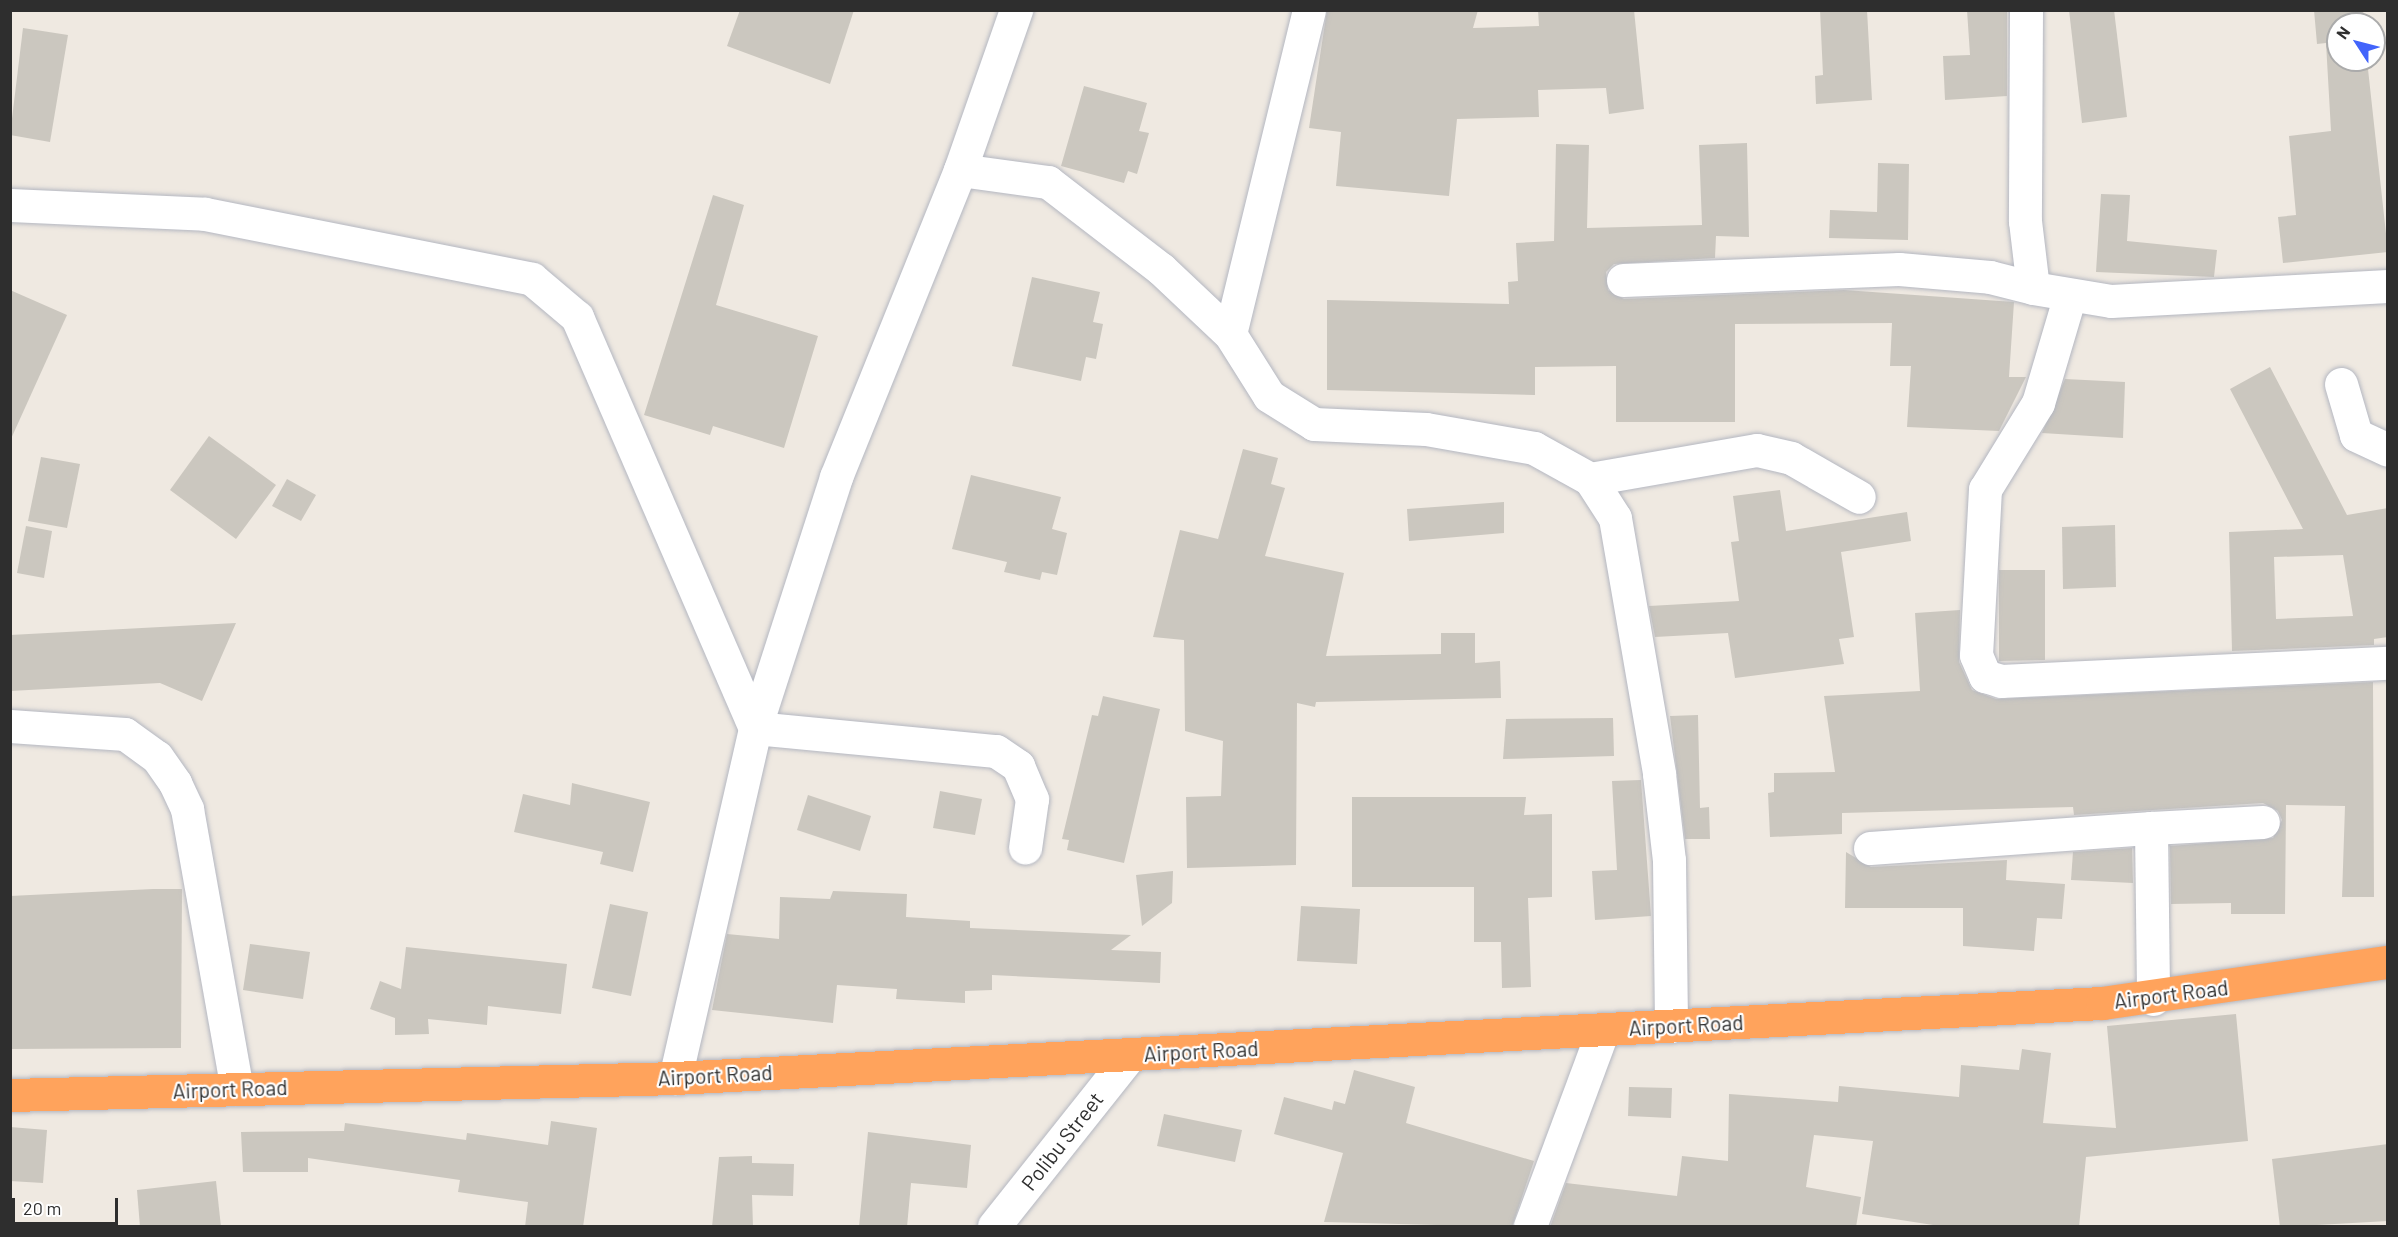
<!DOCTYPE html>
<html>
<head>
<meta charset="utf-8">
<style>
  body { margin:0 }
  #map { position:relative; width:2398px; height:1237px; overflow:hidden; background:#efe9e1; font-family:Barlow,sans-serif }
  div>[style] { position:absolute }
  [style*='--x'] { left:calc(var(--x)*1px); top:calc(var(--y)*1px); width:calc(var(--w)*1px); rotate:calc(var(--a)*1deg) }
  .building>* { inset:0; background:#cbc7bf }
  .roads { filter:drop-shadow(0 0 2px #b4b7c1) drop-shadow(0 0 2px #b4b7c1) }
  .street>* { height:33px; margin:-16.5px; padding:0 16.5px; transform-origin:16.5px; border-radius:16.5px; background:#fff }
  .highway>* { height:33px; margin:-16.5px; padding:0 16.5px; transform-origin:16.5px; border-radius:16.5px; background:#ffa35c }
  span { translate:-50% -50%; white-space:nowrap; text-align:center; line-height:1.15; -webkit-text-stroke:4.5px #fff; paint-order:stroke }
  .street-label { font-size:21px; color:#2e2e2e }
  .frame { position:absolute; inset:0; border:12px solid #2e2e2e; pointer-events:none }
  .north { position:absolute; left:2326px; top:12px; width:60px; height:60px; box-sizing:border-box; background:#fff; border:2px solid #ababab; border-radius:50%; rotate:306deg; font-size:16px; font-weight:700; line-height:24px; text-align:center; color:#2e2e2e }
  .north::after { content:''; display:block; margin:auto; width:21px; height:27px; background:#4264fb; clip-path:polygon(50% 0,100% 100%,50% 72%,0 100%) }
  .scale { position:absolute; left:12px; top:1198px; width:106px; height:27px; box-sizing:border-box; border:3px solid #2e2e2e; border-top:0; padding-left:8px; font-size:18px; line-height:21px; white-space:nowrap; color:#2e2e2e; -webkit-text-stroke:4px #fff; paint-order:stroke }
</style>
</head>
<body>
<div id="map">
  <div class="building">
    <div style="clip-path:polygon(740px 10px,854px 10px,830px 84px,727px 46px)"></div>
    <div style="clip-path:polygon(1327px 10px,1478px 10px,1473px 28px,1539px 26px,1538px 10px,1634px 10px,1644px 109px,1609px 114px,1606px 88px,1538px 90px,1539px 117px,1457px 119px,1449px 196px,1336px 186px,1341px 132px,1309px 128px)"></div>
    <div style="clip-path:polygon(1820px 10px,1867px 10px,1872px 100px,1816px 104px,1815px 76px,1823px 75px)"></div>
    <div style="clip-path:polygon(1967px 10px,2007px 10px,2007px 96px,1945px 100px,1943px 56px,1970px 55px)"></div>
    <div style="clip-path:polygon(2069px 10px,2114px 10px,2127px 117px,2082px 123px)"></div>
    <div style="clip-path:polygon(2314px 10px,2363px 10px,2365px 24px,2338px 24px,2338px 60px,2367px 60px,2388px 252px,2283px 263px,2278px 217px,2296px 215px,2289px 136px,2331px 131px,2326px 43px,2317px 44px)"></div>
    <div style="clip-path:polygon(23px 28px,68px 35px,50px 142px,10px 135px)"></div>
    <div style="clip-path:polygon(1084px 86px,1147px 103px,1139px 131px,1149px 133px,1137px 174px,1128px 171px,1124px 183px,1061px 166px)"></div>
    <div style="clip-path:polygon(1747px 143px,1749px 237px,1716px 236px,1715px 258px,1614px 264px,1606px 272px,1608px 290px,1624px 299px,1844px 290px,2014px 302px,2009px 377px,2026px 377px,1999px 431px,1907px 427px,1911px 366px,1890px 366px,1892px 323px,1735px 324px,1735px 422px,1616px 422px,1616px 366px,1535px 367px,1535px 395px,1327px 390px,1327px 300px,1509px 304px,1508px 282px,1518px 281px,1516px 243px,1554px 241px,1556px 144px,1589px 145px,1587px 228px,1702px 225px,1699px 145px)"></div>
    <div style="clip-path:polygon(1878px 163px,1909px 164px,1908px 240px,1829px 238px,1830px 210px,1877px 212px)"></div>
    <div style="clip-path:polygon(2101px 194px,2130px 195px,2127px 241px,2217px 250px,2214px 277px,2096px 272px)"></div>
    <div style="clip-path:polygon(713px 195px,744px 205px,716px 305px,818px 336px,784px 448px,713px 426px,710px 435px,644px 415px)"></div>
    <div style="clip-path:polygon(1032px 277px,1100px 292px,1093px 322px,1103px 324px,1096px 359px,1086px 357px,1081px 381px,1012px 366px)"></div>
    <div style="clip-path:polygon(10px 290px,67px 315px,10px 441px)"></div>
    <div style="clip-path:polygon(evenodd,2270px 367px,2347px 515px,2388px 508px,2388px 637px,2374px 639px,2374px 645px,2232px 651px,2229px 532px,2303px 529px,2230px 389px,2270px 367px,2343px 555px,2353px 616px,2276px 619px,2274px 557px,2343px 555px)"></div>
    <div style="clip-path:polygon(2065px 379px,2125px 382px,2123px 438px,2042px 433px)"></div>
    <div style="clip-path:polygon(209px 436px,276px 485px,236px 539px,170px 490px)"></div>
    <div style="clip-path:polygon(1243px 449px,1278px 458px,1271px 484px,1285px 488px,1265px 556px,1344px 573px,1326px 656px,1441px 654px,1441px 633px,1475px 633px,1475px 663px,1500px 661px,1501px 698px,1316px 702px,1315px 707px,1297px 703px,1296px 865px,1187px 868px,1186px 797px,1221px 796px,1223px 741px,1185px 731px,1184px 640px,1153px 637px,1180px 530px,1218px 539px)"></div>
    <div style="clip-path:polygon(41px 457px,80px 464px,67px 528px,28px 521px)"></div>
    <div style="clip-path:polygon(971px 475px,1061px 497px,1052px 529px,1067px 533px,1057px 575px,1042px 572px,1040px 580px,1004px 572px,1007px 562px,952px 549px)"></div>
    <div style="clip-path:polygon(287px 479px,316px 495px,301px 521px,272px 506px)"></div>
    <div style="clip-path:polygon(1780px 490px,1786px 531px,1907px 512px,1911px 541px,1841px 552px,1854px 637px,1839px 639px,1844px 664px,1735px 678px,1728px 633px,1655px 637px,1649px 606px,1739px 601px,1731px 542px,1739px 541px,1733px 496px)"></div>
    <div style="clip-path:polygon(1504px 502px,1504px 533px,1409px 541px,1407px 509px)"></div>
    <div style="clip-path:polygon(2115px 525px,2116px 587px,2063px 589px,2062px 527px)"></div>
    <div style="clip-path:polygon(26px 526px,52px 531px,44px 578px,17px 573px)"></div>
    <div style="clip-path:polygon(1999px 570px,2045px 570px,2045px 660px,1999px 661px)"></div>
    <div style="clip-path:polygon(1960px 610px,1959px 662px,1972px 690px,1996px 699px,2373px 682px,2374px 897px,2342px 897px,2345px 806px,2286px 805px,2285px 914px,2231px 914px,2231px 903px,2171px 904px,2170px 846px,2273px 838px,2282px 820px,2278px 811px,2263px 803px,2074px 815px,2073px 807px,1842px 813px,1842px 834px,1770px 837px,1768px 793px,1774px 792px,1774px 773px,1835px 772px,1824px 696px,1920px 691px,1915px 613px)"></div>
    <div style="clip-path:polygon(236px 623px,202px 701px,160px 683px,10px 691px,10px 635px)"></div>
    <div style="clip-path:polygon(1103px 696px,1160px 709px,1124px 863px,1067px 850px,1069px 840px,1062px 839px,1092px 715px,1098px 716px)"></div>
    <div style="clip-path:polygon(1698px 715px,1700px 808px,1709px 807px,1710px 839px,1685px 839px,1670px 716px)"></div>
    <div style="clip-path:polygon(1613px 718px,1614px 756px,1503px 759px,1506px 719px)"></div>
    <div style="clip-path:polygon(1641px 780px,1651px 916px,1595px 920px,1592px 871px,1617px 870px,1612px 781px)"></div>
    <div style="clip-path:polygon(572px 783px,650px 802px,633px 872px,600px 864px,603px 852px,514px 832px,523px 794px,570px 805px)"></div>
    <div style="clip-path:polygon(940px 791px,982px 799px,975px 835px,933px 828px)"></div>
    <div style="clip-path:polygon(808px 795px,871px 816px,860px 851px,797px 830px)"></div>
    <div style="clip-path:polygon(1352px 797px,1526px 797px,1524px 815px,1552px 814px,1552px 897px,1528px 898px,1531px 987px,1502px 988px,1501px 942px,1474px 942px,1474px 887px,1352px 887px)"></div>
    <div style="clip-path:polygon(2132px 848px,2133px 883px,2071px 880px,2073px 852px)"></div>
    <div style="clip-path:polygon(1846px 852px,1871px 867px,2007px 860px,2006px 880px,2065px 884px,2062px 919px,2037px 918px,2034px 951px,1963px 946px,1963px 908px,1845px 908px)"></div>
    <div style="clip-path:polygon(1173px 871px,1172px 903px,1142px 926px,1136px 875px)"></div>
    <div style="clip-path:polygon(153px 889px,182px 889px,181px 1048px,10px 1049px,10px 896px)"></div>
    <div style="clip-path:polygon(833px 891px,907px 894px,906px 917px,970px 921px,970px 928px,1131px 935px,1111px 950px,1161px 952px,1160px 983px,992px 975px,992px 990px,965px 991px,965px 1003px,896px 999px,897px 989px,837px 985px,833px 1023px,712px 1010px,727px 934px,779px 939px,780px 897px,830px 899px)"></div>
    <div style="clip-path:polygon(610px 904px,648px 912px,631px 996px,592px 988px)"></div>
    <div style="clip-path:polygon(1301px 906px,1360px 909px,1357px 964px,1297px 961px)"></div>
    <div style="clip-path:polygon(250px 944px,310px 952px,303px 999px,243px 990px)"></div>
    <div style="clip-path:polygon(406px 947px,567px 964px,561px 1014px,488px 1006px,487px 1025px,428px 1019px,429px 1034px,395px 1035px,395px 1018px,370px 1009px,380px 981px,401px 989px)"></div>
    <div style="clip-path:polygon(2236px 1014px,2248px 1141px,2086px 1157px,2079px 1227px,1946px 1227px,1862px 1214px,1873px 1141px,1814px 1135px,1806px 1187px,1861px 1197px,1856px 1227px,1550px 1227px,1566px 1183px,1677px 1196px,1682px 1156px,1728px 1161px,1729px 1094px,1838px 1102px,1839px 1086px,1959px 1097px,1961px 1065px,2019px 1070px,2022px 1049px,2051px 1053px,2043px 1123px,2116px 1128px,2107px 1026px)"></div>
    <div style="clip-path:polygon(1354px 1070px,1415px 1087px,1406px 1123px,1534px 1161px,1512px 1227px,1324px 1222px,1343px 1153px,1274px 1134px,1284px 1097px,1332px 1110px,1334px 1101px,1345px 1104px)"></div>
    <div style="clip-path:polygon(1629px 1087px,1672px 1088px,1671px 1118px,1628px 1116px)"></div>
    <div style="clip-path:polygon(1164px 1114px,1242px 1130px,1235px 1162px,1157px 1146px)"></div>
    <div style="clip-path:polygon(551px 1121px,597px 1128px,583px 1227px,525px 1227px,528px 1202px,458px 1192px,460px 1180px,308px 1158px,308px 1172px,243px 1172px,241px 1132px,344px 1131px,345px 1123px,466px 1140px,467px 1133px,548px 1145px)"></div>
    <div style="clip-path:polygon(10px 1127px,47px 1130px,43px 1183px,10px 1181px)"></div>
    <div style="clip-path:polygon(868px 1132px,971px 1145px,967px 1188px,911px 1183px,907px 1227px,859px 1227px)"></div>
    <div style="clip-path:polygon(2388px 1144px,2388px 1221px,2280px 1227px,2272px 1159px)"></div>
    <div style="clip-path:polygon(752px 1156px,752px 1163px,794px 1164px,793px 1196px,752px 1195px,753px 1227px,712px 1227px,719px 1157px)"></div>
    <div style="clip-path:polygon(216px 1181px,221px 1227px,140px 1227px,137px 1190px)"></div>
  </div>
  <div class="roads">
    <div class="street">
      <div style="--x:2026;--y:10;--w:211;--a:90.3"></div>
      <div style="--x:2025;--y:221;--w:67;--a:83.2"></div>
      <div style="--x:2033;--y:288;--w:79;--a:9.5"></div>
      <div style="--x:2111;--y:301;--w:277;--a:-3.1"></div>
      <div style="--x:960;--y:170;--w:89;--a:7.8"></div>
      <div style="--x:1048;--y:182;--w:143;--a:37.6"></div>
      <div style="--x:1161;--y:269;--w:95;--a:43.3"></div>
      <div style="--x:1230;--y:334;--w:73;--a:57.8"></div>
      <div style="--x:1269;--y:396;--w:53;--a:31.9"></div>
      <div style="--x:1314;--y:424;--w:112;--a:2.6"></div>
      <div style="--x:1426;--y:429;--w:110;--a:10"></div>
      <div style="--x:1534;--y:448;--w:64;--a:29"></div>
      <div style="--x:1590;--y:479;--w:46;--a:57.3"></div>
      <div style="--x:1615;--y:518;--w:260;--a:80.2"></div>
      <div style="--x:1659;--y:774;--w:87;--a:83.4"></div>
      <div style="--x:1669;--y:860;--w:166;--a:89.3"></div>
      <div style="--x:10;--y:205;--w:195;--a:2.6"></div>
      <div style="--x:205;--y:214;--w:333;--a:11.2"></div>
      <div style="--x:532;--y:279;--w:59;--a:40.2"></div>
      <div style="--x:577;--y:317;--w:448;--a:66.6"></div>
      <div style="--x:755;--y:728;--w:242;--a:5.5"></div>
      <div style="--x:996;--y:751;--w:27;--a:34"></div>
      <div style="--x:1018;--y:766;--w:36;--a:67"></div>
      <div style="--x:1032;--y:799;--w:49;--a:98.1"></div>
      <div style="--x:1623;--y:280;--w:276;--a:-2.3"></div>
      <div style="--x:1899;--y:269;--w:91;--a:5"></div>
      <div style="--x:1990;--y:277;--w:44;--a:14.3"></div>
      <div style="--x:2070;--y:295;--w:113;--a:106.5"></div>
      <div style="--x:2038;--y:403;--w:101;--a:121.6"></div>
      <div style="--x:1985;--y:489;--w:166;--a:93.1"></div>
      <div style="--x:1976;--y:655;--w:23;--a:67"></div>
      <div style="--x:1985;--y:676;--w:17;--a:17"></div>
      <div style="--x:2001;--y:681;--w:387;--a:-2.7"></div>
      <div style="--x:1230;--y:334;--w:333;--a:-76.3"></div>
      <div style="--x:2341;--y:384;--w:53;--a:73.6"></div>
      <div style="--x:2356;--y:435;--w:35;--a:25"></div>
      <div style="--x:1590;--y:479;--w:169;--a:-9.9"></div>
      <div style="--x:1757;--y:450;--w:35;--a:13"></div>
      <div style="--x:1791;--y:458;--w:78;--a:29.8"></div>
      <div style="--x:10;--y:726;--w:115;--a:4"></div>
      <div style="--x:125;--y:734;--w:39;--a:36"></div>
      <div style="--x:157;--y:757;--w:32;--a:55"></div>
      <div style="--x:175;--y:783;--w:29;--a:65"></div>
      <div style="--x:187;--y:809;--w:284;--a:79.9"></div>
      <div style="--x:2151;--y:828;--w:112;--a:-3.1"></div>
      <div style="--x:1870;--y:848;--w:282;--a:-4.1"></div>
      <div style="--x:2151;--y:828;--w:171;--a:89.3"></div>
      <div style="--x:675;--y:1078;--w:359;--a:-77.1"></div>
      <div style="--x:755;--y:728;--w:264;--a:-72.1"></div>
      <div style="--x:836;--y:477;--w:331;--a:-68"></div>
      <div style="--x:960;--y:170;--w:170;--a:-70.7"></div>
      <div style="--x:994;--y:1226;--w:218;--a:-51.5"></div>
      <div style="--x:1530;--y:1226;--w:209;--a:-69.6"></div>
    </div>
    <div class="highway">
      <div style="--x:10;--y:1095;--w:665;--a:-1.46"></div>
      <div style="--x:675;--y:1078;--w:1429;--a:-3.01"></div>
      <div style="--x:2102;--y:1003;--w:289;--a:-8.2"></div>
    </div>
  </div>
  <div class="street-label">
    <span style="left:2171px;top:994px;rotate:-7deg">Airport Road</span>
    <span style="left:1686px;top:1025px;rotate:-3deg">Airport Road</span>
    <span style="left:1201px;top:1051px;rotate:-3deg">Airport Road</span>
    <span style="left:715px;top:1075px;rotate:-3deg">Airport Road</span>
    <span style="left:230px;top:1089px;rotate:-2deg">Airport Road</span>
    <span style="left:1062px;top:1141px;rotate:-52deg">Polibu Street</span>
  </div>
  <div class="frame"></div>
  <div class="north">N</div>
  <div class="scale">20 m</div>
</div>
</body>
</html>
